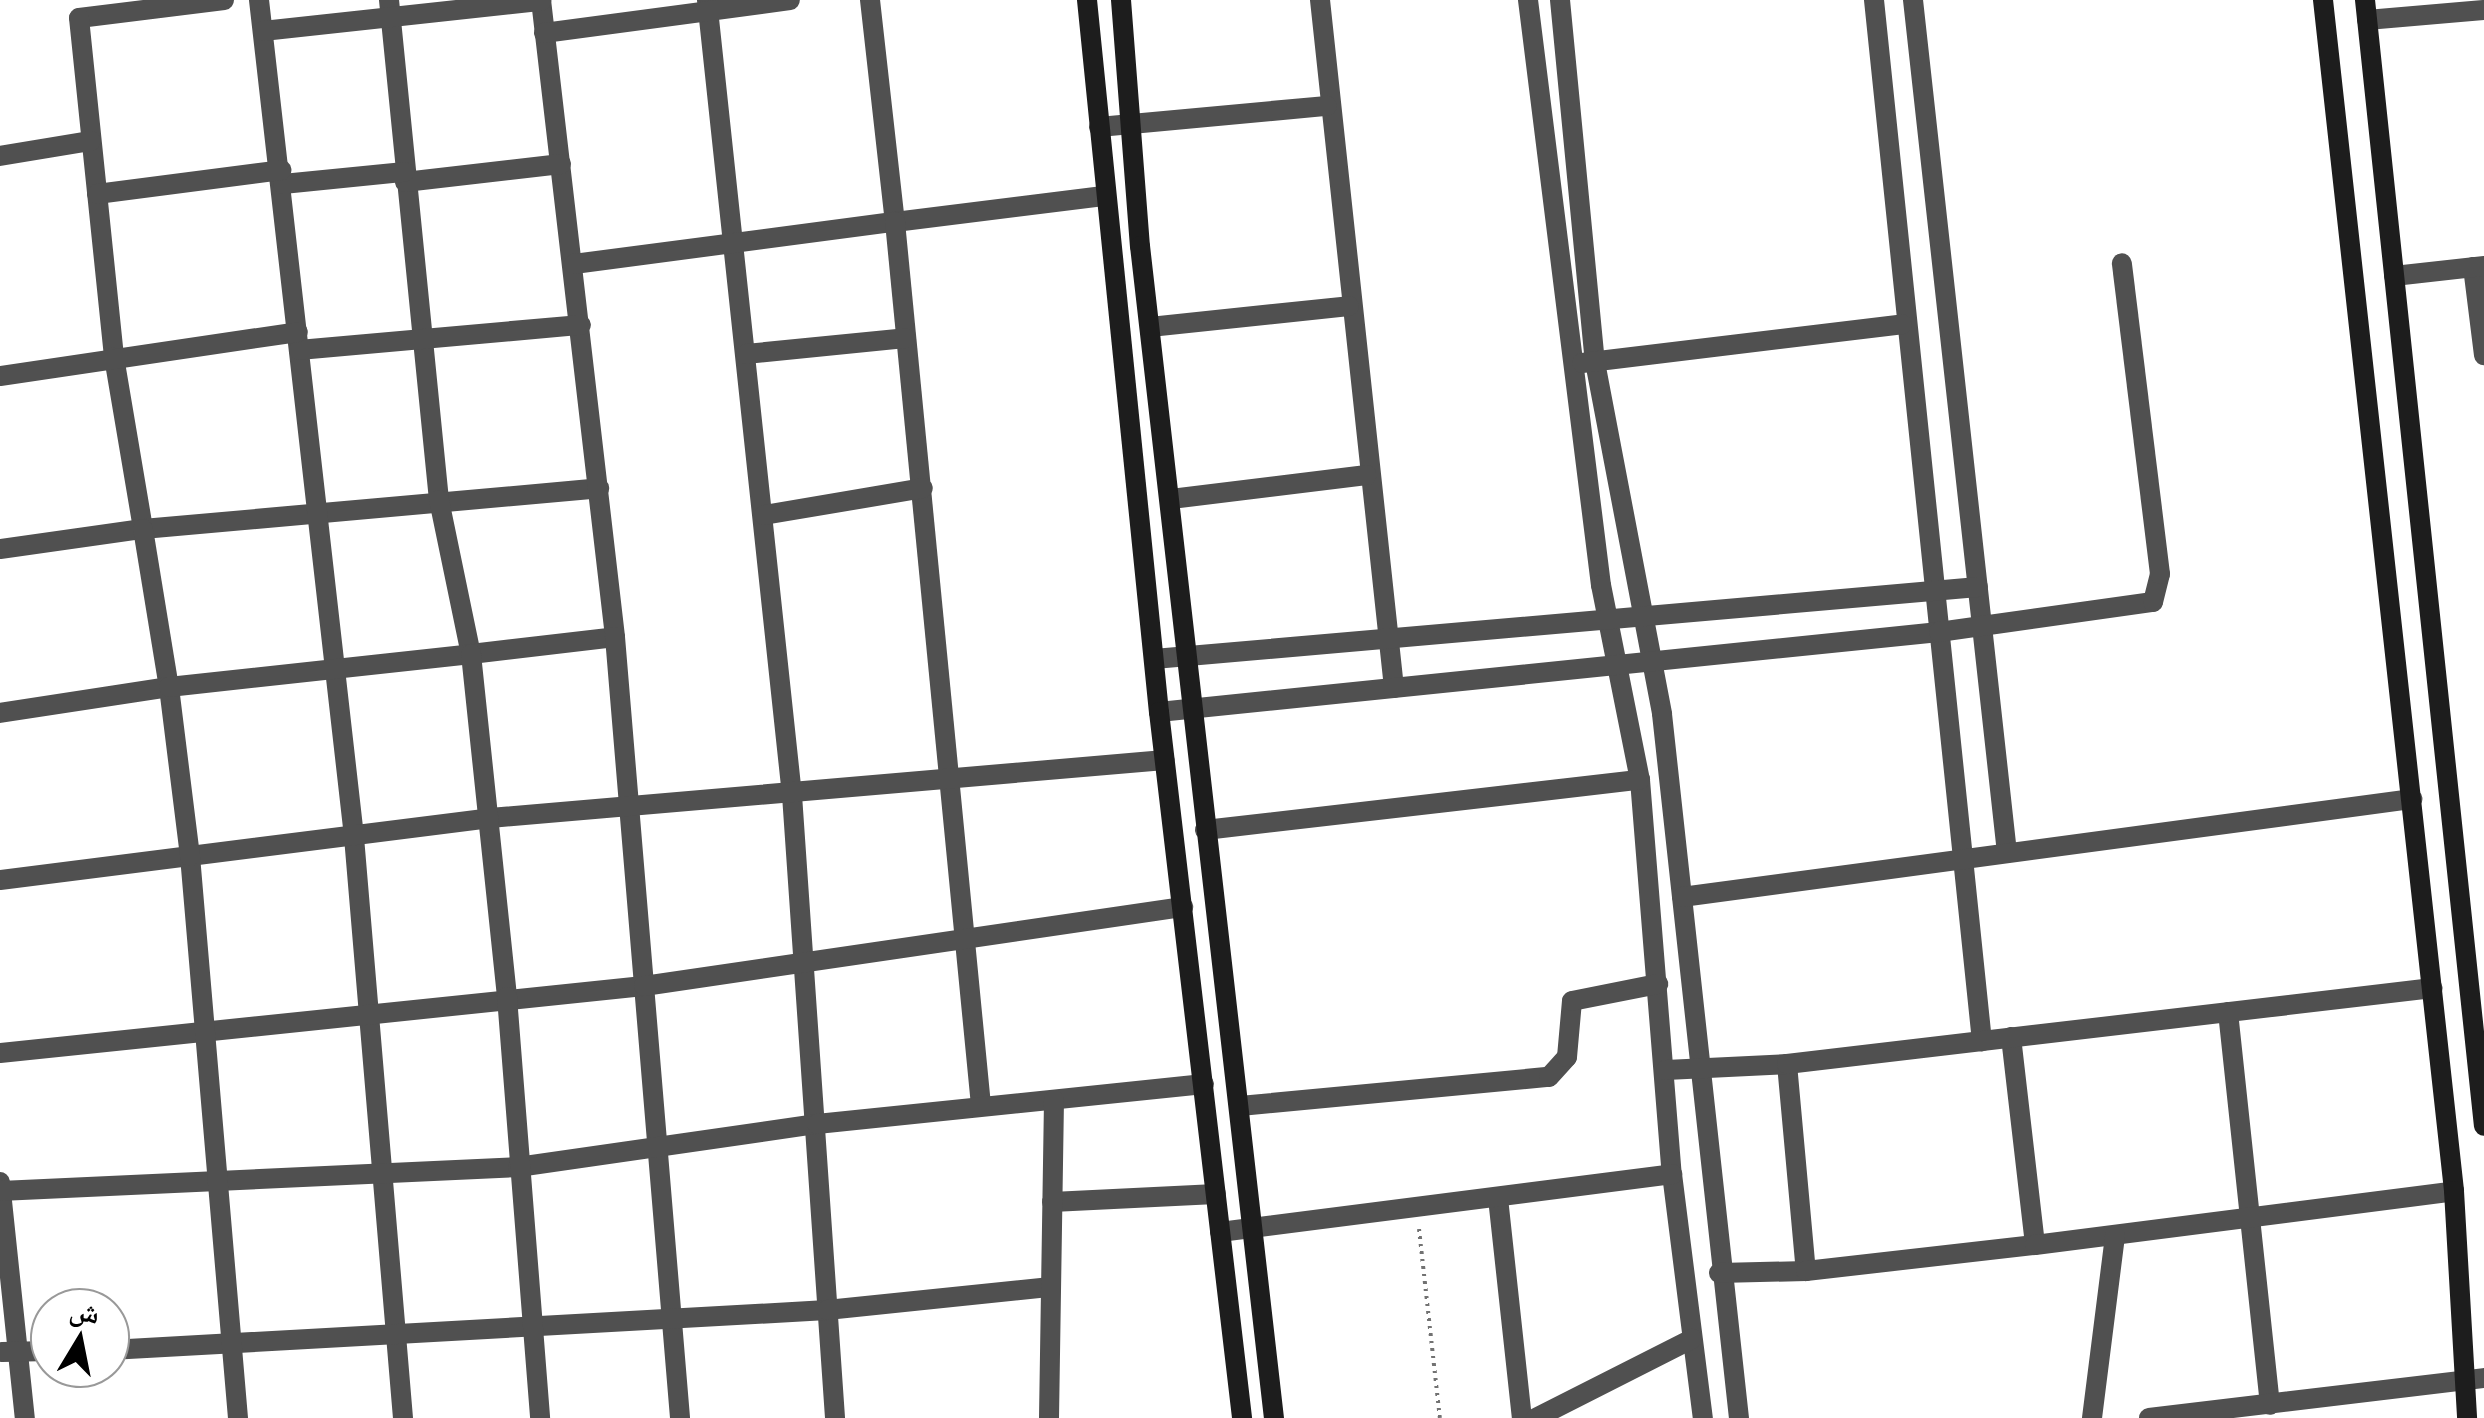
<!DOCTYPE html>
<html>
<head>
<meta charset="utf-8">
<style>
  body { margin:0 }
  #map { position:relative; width:2484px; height:1418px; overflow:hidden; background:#fff; font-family:"Noto Sans","Noto Naskh Arabic",sans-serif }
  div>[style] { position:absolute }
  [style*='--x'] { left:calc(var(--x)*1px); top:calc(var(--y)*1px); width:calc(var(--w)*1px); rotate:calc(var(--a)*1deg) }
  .path>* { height:4px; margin-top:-2px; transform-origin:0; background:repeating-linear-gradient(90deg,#727272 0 2.5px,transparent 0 7.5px) }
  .minor>* { height:20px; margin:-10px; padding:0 10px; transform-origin:10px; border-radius:10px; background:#505050 }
  .secondary>* { height:20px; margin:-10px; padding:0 10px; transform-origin:10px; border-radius:10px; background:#1d1d1d }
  span { translate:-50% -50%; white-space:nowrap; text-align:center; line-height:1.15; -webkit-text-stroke:8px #fff; paint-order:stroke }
  .north { position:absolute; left:30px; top:1288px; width:100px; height:100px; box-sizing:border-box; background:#fff; border:2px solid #999; border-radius:50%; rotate:10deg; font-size:28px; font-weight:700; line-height:40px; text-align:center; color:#000 }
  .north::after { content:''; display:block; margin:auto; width:35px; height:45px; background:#000; clip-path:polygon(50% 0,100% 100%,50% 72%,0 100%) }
</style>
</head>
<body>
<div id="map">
  <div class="path">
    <div style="--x:1419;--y:1229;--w:190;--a:83.7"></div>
  </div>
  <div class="minor">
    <div style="--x:224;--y:0;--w:146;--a:172.9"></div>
    <div style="--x:79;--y:18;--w:341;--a:84.1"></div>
    <div style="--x:114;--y:357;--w:174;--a:80.4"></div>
    <div style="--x:143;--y:529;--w:458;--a:-5.1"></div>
    <div style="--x:259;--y:0;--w:842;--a:83.52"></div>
    <div style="--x:354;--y:837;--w:583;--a:85.18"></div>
    <div style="--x:389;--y:0;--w:502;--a:84.29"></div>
    <div style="--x:439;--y:500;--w:157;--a:78.3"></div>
    <div style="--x:471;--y:654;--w:145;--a:-6.7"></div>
    <div style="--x:541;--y:0;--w:641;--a:83.37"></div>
    <div style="--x:615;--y:637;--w:784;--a:85.24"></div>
    <div style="--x:707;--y:0;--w:800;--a:83.9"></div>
    <div style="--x:792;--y:795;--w:624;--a:86.05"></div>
    <div style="--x:870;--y:0;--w:223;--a:83.6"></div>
    <div style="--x:895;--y:222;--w:212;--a:-7.1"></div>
    <div style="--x:1320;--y:0;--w:692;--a:83.86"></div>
    <div style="--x:1528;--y:0;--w:590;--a:82.89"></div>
    <div style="--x:1601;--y:585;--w:199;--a:78.7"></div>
    <div style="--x:1640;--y:780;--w:395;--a:85.4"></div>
    <div style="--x:1672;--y:1174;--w:246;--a:82.8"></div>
    <div style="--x:1560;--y:0;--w:364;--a:84.5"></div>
    <div style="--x:1595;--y:362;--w:358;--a:79.2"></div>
    <div style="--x:1662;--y:714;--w:708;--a:83.76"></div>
    <div style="--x:1874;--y:0;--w:1047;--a:84.08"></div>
    <div style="--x:1913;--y:0;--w:858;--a:83.71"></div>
    <div style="--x:2367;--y:20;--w:117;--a:-4.9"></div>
    <div style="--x:263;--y:31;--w:280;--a:-6.2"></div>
    <div style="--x:544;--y:33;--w:248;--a:-7.6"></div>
    <div style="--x:1099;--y:127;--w:229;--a:-5.3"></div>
    <div style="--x:0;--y:156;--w:92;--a:-9.4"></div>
    <div style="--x:405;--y:182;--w:157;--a:-6.6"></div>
    <div style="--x:283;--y:184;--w:122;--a:-5.7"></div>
    <div style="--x:97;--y:194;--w:186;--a:-7.4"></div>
    <div style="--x:574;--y:264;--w:324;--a:-7.5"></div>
    <div style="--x:895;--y:222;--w:888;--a:84.44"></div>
    <div style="--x:2473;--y:267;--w:89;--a:82.9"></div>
    <div style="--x:2394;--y:276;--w:91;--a:-6.3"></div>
    <div style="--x:1150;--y:327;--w:200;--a:-6"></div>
    <div style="--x:299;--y:350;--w:283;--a:-5.1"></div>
    <div style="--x:746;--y:354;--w:160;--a:-5.7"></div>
    <div style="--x:1582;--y:363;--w:322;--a:-6.9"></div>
    <div style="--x:0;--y:376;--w:301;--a:-8.4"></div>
    <div style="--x:1171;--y:499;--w:197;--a:-7"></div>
    <div style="--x:764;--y:515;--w:161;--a:-9.6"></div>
    <div style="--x:0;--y:549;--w:144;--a:-8"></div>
    <div style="--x:143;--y:529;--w:160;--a:80.7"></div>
    <div style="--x:169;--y:687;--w:171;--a:171.3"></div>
    <div style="--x:1154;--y:659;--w:827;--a:-4.99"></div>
    <div style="--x:1159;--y:712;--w:784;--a:-5.86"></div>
    <div style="--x:1939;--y:632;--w:216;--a:-8"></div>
    <div style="--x:2153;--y:602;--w:29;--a:-76"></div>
    <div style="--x:2160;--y:574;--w:313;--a:-97"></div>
    <div style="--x:1205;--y:830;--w:438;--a:-6.6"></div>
    <div style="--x:0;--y:880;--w:494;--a:-7.2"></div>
    <div style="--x:490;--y:818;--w:677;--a:-4.91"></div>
    <div style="--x:1682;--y:897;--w:737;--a:-7.65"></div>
    <div style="--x:2228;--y:1012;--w:395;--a:83.9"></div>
    <div style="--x:2011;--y:1037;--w:209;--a:83.4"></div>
    <div style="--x:0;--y:1053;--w:647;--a:-5.94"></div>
    <div style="--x:644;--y:986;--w:545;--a:-8.34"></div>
    <div style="--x:1787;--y:1064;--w:208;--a:84.8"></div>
    <div style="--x:1666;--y:1070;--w:121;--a:-2.8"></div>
    <div style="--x:1787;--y:1064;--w:650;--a:-6.71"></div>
    <div style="--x:1240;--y:1106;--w:310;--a:-5.4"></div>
    <div style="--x:1549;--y:1077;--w:27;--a:-48"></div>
    <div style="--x:1567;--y:1057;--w:56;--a:-84.9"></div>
    <div style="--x:1572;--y:1001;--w:88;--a:-11.2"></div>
    <div style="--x:0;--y:1182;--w:237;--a:84"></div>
    <div style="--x:0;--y:1191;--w:519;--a:-2.65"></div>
    <div style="--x:518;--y:1167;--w:302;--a:-8.2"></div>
    <div style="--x:817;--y:1124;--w:389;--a:-5.9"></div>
    <div style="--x:1498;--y:1198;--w:221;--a:83.8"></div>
    <div style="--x:1052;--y:1202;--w:164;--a:-2.8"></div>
    <div style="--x:1220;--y:1232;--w:456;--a:-7.3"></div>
    <div style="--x:1719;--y:1273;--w:87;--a:-1.3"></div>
    <div style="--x:1806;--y:1271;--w:230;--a:-6.5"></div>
    <div style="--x:2035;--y:1245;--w:422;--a:-7.3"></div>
    <div style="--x:110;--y:1350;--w:718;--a:-3.19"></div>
    <div style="--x:827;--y:1310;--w:225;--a:-5.9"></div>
    <div style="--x:2;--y:1352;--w:48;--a:-1.2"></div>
    <div style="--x:238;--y:1418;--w:564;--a:-94.88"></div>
    <div style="--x:190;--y:856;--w:170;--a:-97.1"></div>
    <div style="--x:169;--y:687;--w:304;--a:-6.2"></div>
    <div style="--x:471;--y:654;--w:345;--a:84"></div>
    <div style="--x:507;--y:997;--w:422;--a:85.5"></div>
    <div style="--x:1049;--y:1418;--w:318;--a:-89.1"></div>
    <div style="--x:1536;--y:1418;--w:175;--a:-26.9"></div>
    <div style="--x:2092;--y:1418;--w:184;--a:-82.8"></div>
    <div style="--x:2149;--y:1418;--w:337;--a:-6.8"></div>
  </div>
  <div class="secondary">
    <div style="--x:1087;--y:0;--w:716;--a:84.23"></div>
    <div style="--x:1159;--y:712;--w:711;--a:83.29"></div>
    <div style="--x:1121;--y:0;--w:247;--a:85.6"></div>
    <div style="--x:1140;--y:246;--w:1180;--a:83.48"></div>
    <div style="--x:2323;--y:0;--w:1198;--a:83.72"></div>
    <div style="--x:2454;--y:1191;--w:227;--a:86.7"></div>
    <div style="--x:2365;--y:0;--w:1132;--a:83.97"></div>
  </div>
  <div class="north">ش</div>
</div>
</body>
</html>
